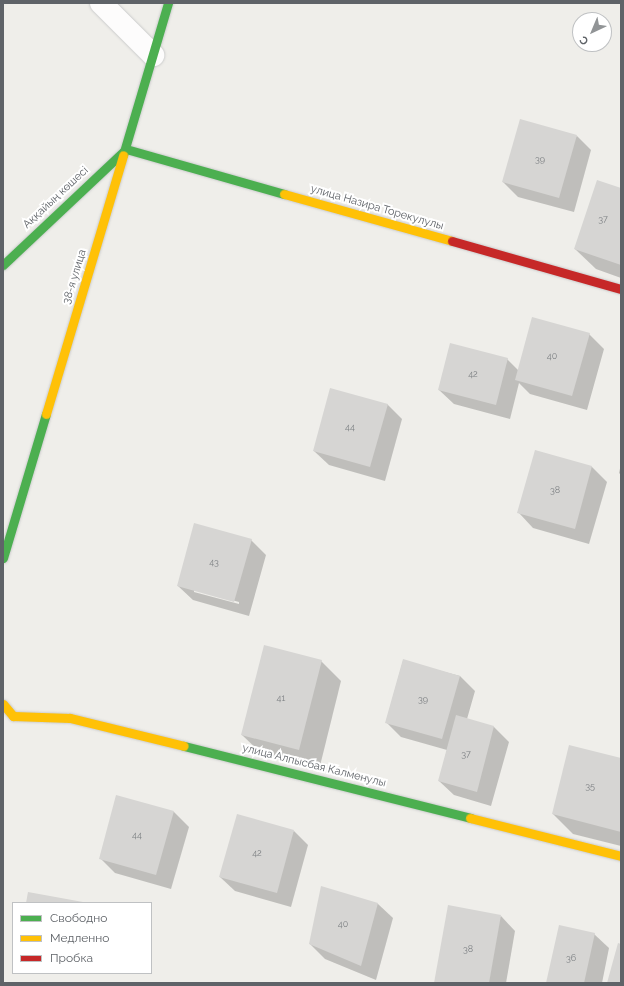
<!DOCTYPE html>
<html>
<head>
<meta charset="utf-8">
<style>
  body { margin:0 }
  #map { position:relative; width:624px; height:986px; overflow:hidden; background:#efeeea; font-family:Raleway,sans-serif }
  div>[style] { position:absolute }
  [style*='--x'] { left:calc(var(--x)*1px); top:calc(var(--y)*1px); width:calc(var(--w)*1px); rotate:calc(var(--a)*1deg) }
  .shadow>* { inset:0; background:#0003 }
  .building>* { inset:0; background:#d6d5d3 }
  .roads { filter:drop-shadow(0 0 1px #cbcccc) drop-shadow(0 0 1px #cbcccc) }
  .street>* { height:22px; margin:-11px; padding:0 11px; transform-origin:11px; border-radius:11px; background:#fdfcfc }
  .fast>* { height:9px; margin:-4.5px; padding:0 4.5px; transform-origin:4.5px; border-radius:4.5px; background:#4caf50 }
  .slow>* { height:9px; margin:-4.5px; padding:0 4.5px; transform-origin:4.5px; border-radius:4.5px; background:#ffc107 }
  .jam>* { height:9px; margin:-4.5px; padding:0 4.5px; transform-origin:4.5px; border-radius:4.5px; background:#c62828 }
  span { translate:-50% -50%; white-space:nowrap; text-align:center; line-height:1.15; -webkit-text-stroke:4px #fff; paint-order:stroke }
  .number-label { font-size:9px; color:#7e8184 }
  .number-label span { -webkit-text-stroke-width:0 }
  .street-label { font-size:11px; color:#5f6368 }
  .frame { position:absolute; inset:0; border:4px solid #5f6368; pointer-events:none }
  .legend { position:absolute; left:12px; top:902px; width:140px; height:72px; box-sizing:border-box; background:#fff; border:1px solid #bfc1c3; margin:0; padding:5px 7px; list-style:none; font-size:12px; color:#5f6368 }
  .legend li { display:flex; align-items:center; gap:8px; height:20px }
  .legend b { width:20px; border:1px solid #bfc1c3 }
  .north { position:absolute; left:572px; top:12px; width:40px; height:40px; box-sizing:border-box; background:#fff; border:1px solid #bfc1c3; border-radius:50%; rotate:224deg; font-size:11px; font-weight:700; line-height:16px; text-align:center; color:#5f6368 }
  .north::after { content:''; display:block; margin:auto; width:14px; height:18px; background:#919496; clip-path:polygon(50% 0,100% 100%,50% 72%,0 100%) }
</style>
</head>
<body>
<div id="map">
  <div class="shadow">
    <div style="clip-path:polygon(577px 136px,591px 150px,574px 212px,518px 197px,503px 182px)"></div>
    <div style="clip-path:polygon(621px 189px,621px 278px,596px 269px,575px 249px)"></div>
    <div style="clip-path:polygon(589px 334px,604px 349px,587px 410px,530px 394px,519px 383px,510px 419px,454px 404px,439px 390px,507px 359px,518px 370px)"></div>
    <div style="clip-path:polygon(387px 404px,402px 419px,385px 481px,329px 465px,314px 451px)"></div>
    <div style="clip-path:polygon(536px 451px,592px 467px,607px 482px,589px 544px,533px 528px,519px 513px)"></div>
    <div style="clip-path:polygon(621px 464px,621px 475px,619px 473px)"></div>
    <div style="clip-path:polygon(evenodd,251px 540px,266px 555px,249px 616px,193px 600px,178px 586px,251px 540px,194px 590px,239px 602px,239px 604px,194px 592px,194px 590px)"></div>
    <div style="clip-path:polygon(321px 661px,341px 681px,319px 770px,263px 755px,242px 735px)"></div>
    <div style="clip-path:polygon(403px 661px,460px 676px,475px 691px,467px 719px,494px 727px,509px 742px,491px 806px,454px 795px,439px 781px,447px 750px,401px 737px,386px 722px)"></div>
    <div style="clip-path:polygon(621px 759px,621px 846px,573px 834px,553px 814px)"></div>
    <div style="clip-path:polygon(117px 797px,174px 812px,189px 827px,171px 889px,115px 873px,100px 858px)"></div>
    <div style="clip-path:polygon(294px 831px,308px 845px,291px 907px,235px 891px,220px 877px)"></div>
    <div style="clip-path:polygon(322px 888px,378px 904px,393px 918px,376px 980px,325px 959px,310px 944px)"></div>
    <div style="clip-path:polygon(501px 916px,515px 931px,506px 983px,435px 983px)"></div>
    <div style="clip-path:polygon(594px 934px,609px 948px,602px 983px,547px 983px)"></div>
  </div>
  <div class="building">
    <div style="clip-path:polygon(520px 119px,577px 135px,559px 198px,502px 182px)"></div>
    <div style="clip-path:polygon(597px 180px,621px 188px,621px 265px,574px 249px)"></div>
    <div style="clip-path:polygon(532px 317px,590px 333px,572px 396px,515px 380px)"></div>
    <div style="clip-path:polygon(450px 343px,508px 358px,496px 405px,438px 390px)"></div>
    <div style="clip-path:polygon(330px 388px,388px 404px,370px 467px,313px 451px)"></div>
    <div style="clip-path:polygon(535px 450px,592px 466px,575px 529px,517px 513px)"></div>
    <div style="clip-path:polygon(194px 523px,252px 539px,234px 602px,177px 586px)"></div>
    <div style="clip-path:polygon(264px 645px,322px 660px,299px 750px,241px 735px)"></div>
    <div style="clip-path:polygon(403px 659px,460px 676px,442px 739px,385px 723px)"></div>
    <div style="clip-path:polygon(456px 715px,494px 726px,477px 792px,438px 781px)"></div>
    <div style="clip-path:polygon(569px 745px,621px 758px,621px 832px,552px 814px)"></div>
    <div style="clip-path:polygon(116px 795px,174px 811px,156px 875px,99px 859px)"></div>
    <div style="clip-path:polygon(237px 814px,294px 830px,277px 893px,219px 877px)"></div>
    <div style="clip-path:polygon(321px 886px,378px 903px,361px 966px,309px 944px)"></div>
    <div style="clip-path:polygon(28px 892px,83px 902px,83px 903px,26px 903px)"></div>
    <div style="clip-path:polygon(448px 905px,501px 915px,489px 983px,434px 983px)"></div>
    <div style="clip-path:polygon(559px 925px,595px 933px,584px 983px,546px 983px)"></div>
    <div style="clip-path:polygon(618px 943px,621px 944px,621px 983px,607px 983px)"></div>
  </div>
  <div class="roads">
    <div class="street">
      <div style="--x:101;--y:3;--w:74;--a:45"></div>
    </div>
    <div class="fast">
      <div style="--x:123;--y:155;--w:159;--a:-73.5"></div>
      <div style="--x:3;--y:265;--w:169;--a:-43.3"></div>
      <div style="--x:126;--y:149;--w:164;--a:15.9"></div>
      <div style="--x:3;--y:558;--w:150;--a:-73.4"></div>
      <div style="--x:184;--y:746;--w:295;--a:14.1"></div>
    </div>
    <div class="slow">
      <div style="--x:284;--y:194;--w:174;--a:15.6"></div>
      <div style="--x:46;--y:414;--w:270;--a:-73.4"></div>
      <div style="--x:3;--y:704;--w:16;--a:50"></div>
      <div style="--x:13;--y:716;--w:57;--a:2"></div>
      <div style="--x:70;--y:718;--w:117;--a:13.8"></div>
      <div style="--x:470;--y:818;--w:156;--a:14.1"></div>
    </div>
    <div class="jam">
      <div style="--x:452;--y:241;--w:176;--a:15.9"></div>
    </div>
  </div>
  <div class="number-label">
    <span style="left:540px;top:159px">39</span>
    <span style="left:603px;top:219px">37</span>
    <span style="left:552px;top:356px">40</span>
    <span style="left:473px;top:374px">42</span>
    <span style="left:350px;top:427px">44</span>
    <span style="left:555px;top:490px">38</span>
    <span style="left:214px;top:562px">43</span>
    <span style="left:281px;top:698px">41</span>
    <span style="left:423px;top:699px">39</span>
    <span style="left:466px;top:754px">37</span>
    <span style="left:590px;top:786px">35</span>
    <span style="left:137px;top:835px">44</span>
    <span style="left:257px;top:853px">42</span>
    <span style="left:343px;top:924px">40</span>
    <span style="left:468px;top:949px">38</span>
    <span style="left:571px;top:958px">36</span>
  </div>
  <div class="street-label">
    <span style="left:56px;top:198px;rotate:-43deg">Аққайың көшесі</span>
    <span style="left:377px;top:208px;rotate:16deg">улица Назира Торекулулы</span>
    <span style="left:75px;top:277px;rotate:-73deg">38-я улица</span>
    <span style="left:314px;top:766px;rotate:14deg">улица Алпысбая Калменулы</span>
  </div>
  <div class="frame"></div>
  <ul class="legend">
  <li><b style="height:5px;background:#4caf50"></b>Свободно</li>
  <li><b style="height:5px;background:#ffc107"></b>Медленно</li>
  <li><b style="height:5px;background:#c62828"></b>Пробка</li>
  </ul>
  <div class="north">С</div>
</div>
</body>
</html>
